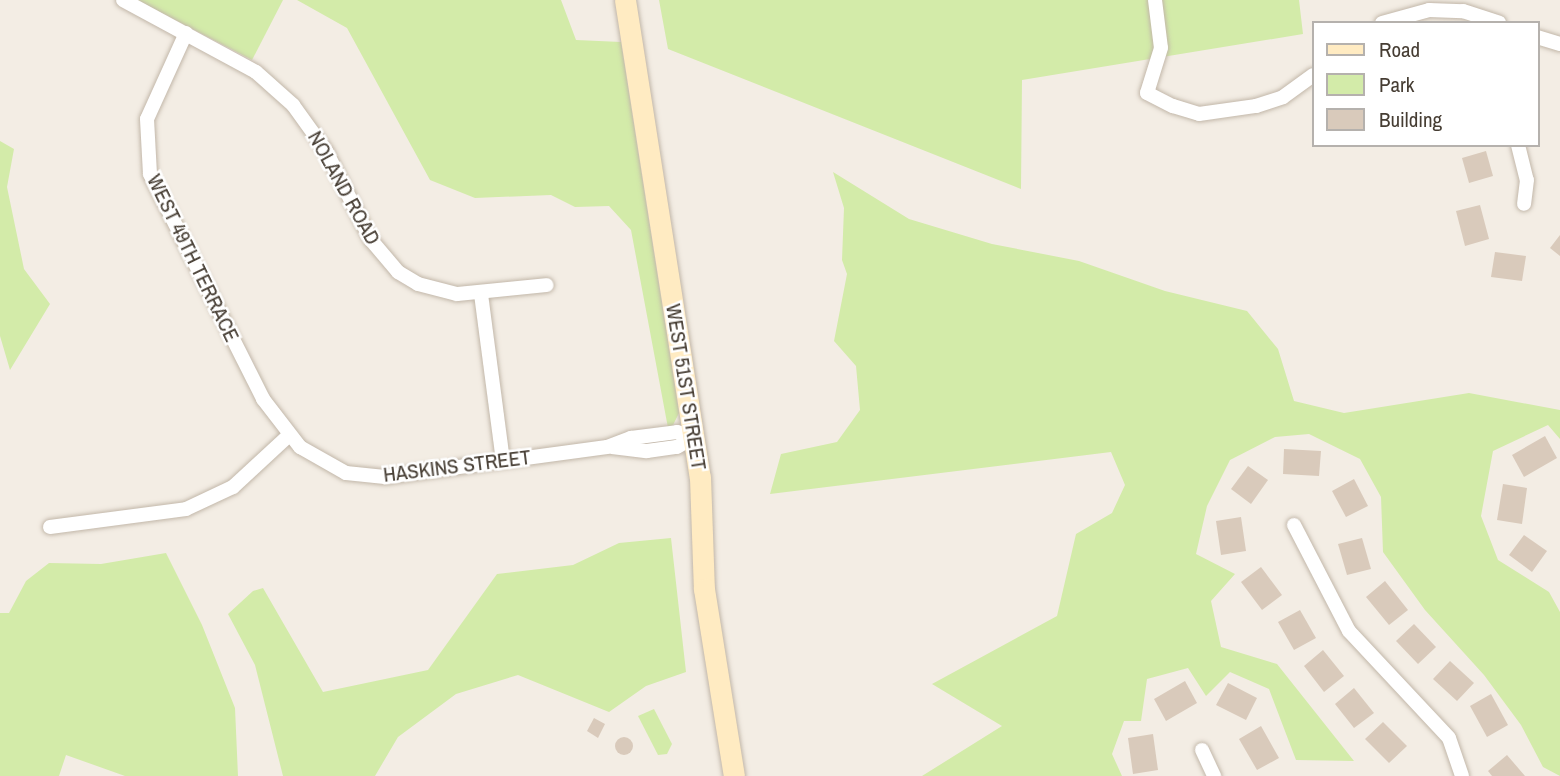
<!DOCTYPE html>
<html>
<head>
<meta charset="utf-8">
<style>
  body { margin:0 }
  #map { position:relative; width:1560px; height:776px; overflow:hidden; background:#f3ede4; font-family:"Archivo Narrow",sans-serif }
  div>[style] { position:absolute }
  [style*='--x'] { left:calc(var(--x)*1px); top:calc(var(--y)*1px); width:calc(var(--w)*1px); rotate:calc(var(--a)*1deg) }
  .green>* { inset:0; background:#d3eba9 }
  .building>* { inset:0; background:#d9cabb }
  .round { border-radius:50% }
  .roads { filter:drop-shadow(0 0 2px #c2b7a9) drop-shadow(0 0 2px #c2b7a9) }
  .street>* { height:14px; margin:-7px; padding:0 7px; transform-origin:7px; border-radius:7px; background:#fff }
  .secondary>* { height:21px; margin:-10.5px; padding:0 10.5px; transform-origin:10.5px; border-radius:10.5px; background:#ffebc2 }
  span { translate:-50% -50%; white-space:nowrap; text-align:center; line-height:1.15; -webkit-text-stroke:5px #fff; paint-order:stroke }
  .street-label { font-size:21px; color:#463d33 }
  .legend { position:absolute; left:1312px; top:21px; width:228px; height:126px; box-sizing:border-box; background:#fff; border:2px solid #b5b1ad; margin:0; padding:9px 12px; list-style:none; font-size:21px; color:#463d33 }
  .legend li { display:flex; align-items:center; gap:14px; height:35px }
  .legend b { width:35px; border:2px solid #b5b1ad }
</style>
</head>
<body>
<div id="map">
  <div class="green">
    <div style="clip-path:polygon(137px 0,283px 0,252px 60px)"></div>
    <div style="clip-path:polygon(297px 0,561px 0,576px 40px,621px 42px,679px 413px,673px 425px,668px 428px,631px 230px,609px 206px,575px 207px,551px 195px,475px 198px,430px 180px,347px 28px)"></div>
    <div style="clip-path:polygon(659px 0,1299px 0,1303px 34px,1022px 80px,1021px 189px,668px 49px)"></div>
    <div style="clip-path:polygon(0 141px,14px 149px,7px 187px,24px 269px,50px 304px,10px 370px,0 336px)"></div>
    <div style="clip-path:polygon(833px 172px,909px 219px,992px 244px,1079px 261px,1165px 291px,1247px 311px,1278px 349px,1294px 401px,1344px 413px,1469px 393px,1560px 410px,1560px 439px,1548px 425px,1493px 451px,1481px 516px,1498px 560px,1549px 592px,1560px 612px,1560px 776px,1543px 767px,1521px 725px,1484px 675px,1425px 610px,1383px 552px,1381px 497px,1360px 459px,1309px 434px,1275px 437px,1230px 460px,1207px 506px,1196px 554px,1235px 574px,1211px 601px,1221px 647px,1277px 664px,1354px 761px,1296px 760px,1269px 689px,1230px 672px,1206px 696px,1188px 668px,1147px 679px,1141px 721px,1124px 721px,1112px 754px,1122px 776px,922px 776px,1002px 726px,932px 684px,1057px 616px,1076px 534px,1112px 513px,1125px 485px,1111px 452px,770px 494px,781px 454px,837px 442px,860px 410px,856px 366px,834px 341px,847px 274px,842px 260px,844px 208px)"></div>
    <div style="clip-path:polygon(671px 538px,686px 672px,646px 686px,609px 712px,518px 675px,456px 694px,398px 737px,375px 776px,283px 776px,255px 665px,228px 614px,253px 591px,263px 588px,323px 692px,428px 670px,497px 574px,573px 565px,619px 543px)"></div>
    <div style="clip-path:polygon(166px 553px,202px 625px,235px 708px,238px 776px,125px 776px,66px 755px,59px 776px,0 776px,0 613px,9px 613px,26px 581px,49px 563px,101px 564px)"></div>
    <div style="clip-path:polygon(654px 709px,672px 744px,667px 754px,658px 755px,638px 716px)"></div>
  </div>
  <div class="building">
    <div style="clip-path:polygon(1486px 151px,1493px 176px,1469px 183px,1462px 158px)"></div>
    <div style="clip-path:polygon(1480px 205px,1489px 239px,1465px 246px,1456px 211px)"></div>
    <div style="clip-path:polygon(1560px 235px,1560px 256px,1550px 248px)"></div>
    <div style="clip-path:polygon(1495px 252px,1526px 256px,1522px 281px,1491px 277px)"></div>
    <div style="clip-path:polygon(1545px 436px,1557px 458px,1524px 477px,1512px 455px)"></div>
    <div style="clip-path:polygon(1284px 449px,1321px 451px,1319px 476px,1283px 474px)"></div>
    <div style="clip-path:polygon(1248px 466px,1268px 480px,1251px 504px,1231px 489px)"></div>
    <div style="clip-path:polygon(1354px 479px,1368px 506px,1346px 517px,1332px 491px)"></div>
    <div style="clip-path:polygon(1503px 484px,1527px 488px,1522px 524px,1497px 520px)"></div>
    <div style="clip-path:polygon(1241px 517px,1246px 551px,1221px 555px,1216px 521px)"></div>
    <div style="clip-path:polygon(1524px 535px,1547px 551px,1532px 572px,1509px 555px)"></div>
    <div style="clip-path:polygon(1362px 538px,1371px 569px,1347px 575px,1338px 544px)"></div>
    <div style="clip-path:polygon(1261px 567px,1282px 595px,1262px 610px,1241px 582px)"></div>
    <div style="clip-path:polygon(1385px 581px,1408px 610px,1389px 625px,1366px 597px)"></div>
    <div style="clip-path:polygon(1300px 610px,1316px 638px,1294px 650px,1278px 622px)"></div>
    <div style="clip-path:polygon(1414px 624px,1436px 647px,1418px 664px,1396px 641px)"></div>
    <div style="clip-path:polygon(1323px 650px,1344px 676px,1324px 692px,1304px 666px)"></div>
    <div style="clip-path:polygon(1450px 661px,1474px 683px,1457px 701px,1433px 679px)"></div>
    <div style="clip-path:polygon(1185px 681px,1197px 703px,1166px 721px,1154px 699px)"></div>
    <div style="clip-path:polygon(1228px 683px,1257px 698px,1246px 720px,1216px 705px)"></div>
    <div style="clip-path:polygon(1354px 688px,1374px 713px,1354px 728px,1335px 704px)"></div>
    <div style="clip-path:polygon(1491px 694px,1508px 725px,1487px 737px,1470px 706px)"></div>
    <div style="clip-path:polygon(594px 718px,605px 724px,598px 738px,587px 731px)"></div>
    <div style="clip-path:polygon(1383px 722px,1407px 746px,1389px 763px,1365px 739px)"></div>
    <div style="clip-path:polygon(1261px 726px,1279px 758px,1257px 770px,1239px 739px)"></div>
    <div style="clip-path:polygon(1153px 734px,1158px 770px,1133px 774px,1128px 738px)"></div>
    <div class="round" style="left:615px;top:737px;width:18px;height:18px"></div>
    <div style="clip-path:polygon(1507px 755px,1525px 776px,1492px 776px,1488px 771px)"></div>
  </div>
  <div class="roads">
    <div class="street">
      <div style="--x:123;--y:0;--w:151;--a:28.4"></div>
      <div style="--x:256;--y:72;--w:50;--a:41.7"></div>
      <div style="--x:293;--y:105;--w:57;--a:54.3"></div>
      <div style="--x:326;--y:151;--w:100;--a:63.2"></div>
      <div style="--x:371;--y:240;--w:42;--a:49.8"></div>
      <div style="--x:398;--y:272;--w:23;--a:31"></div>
      <div style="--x:418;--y:284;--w:40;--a:14.4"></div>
      <div style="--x:457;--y:294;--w:90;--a:-5.7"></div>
      <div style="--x:1155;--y:0;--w:48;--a:82.9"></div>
      <div style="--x:1161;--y:48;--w:47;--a:107.3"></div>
      <div style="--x:1147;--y:93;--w:29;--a:27"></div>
      <div style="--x:1173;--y:106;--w:27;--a:17"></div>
      <div style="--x:1199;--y:114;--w:58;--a:-8"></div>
      <div style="--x:1256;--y:106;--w:28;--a:-18"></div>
      <div style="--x:1283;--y:97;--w:37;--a:-36"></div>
      <div style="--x:1382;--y:23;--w:49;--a:-15.5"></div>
      <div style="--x:1429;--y:10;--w:34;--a:2"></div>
      <div style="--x:1463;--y:11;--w:38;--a:18"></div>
      <div style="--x:186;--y:33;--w:94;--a:114.4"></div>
      <div style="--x:147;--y:119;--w:55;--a:86.9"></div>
      <div style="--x:150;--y:174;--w:252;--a:63.3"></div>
      <div style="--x:263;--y:399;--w:61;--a:52.4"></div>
      <div style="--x:300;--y:447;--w:53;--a:29.5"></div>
      <div style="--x:346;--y:473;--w:39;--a:6"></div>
      <div style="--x:385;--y:477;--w:224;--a:-7.7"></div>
      <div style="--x:607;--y:447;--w:26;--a:-21"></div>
      <div style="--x:631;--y:438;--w:46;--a:-7.4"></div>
      <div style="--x:677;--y:432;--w:18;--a:16"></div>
      <div style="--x:1537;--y:37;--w:24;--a:17"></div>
      <div style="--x:1518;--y:145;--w:36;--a:76"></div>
      <div style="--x:1527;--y:180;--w:24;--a:97"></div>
      <div style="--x:481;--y:294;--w:168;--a:82.5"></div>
      <div style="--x:612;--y:447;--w:35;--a:7"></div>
      <div style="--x:647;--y:451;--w:30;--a:-8"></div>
      <div style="--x:677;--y:447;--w:20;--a:-30"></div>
      <div style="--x:1294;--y:525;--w:119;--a:62.6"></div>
      <div style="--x:1349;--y:631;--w:146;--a:46.9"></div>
      <div style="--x:1449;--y:738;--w:40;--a:71.1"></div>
      <div style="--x:50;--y:527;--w:137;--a:-7.5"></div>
      <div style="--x:186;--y:509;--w:52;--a:-25.1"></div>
      <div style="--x:233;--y:487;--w:75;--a:-42.8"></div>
      <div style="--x:1202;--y:750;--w:29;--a:65"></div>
    </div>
    <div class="secondary">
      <div style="--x:625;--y:0;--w:483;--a:81.1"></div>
      <div style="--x:700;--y:477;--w:112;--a:88"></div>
      <div style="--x:704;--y:589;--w:189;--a:80.9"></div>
    </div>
  </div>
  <div class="street-label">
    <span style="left:344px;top:188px;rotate:61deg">NOLAND ROAD</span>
    <span style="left:193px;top:258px;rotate:64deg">WEST 49TH TERRACE</span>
    <span style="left:686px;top:387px;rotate:81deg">WEST 51ST STREET</span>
    <span style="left:457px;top:466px;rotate:-7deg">HASKINS STREET</span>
  </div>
  <ul class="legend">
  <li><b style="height:9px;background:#ffebc2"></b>Road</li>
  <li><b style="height:19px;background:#d3eba9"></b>Park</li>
  <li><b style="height:19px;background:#d9cabb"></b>Building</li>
  </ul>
</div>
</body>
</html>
